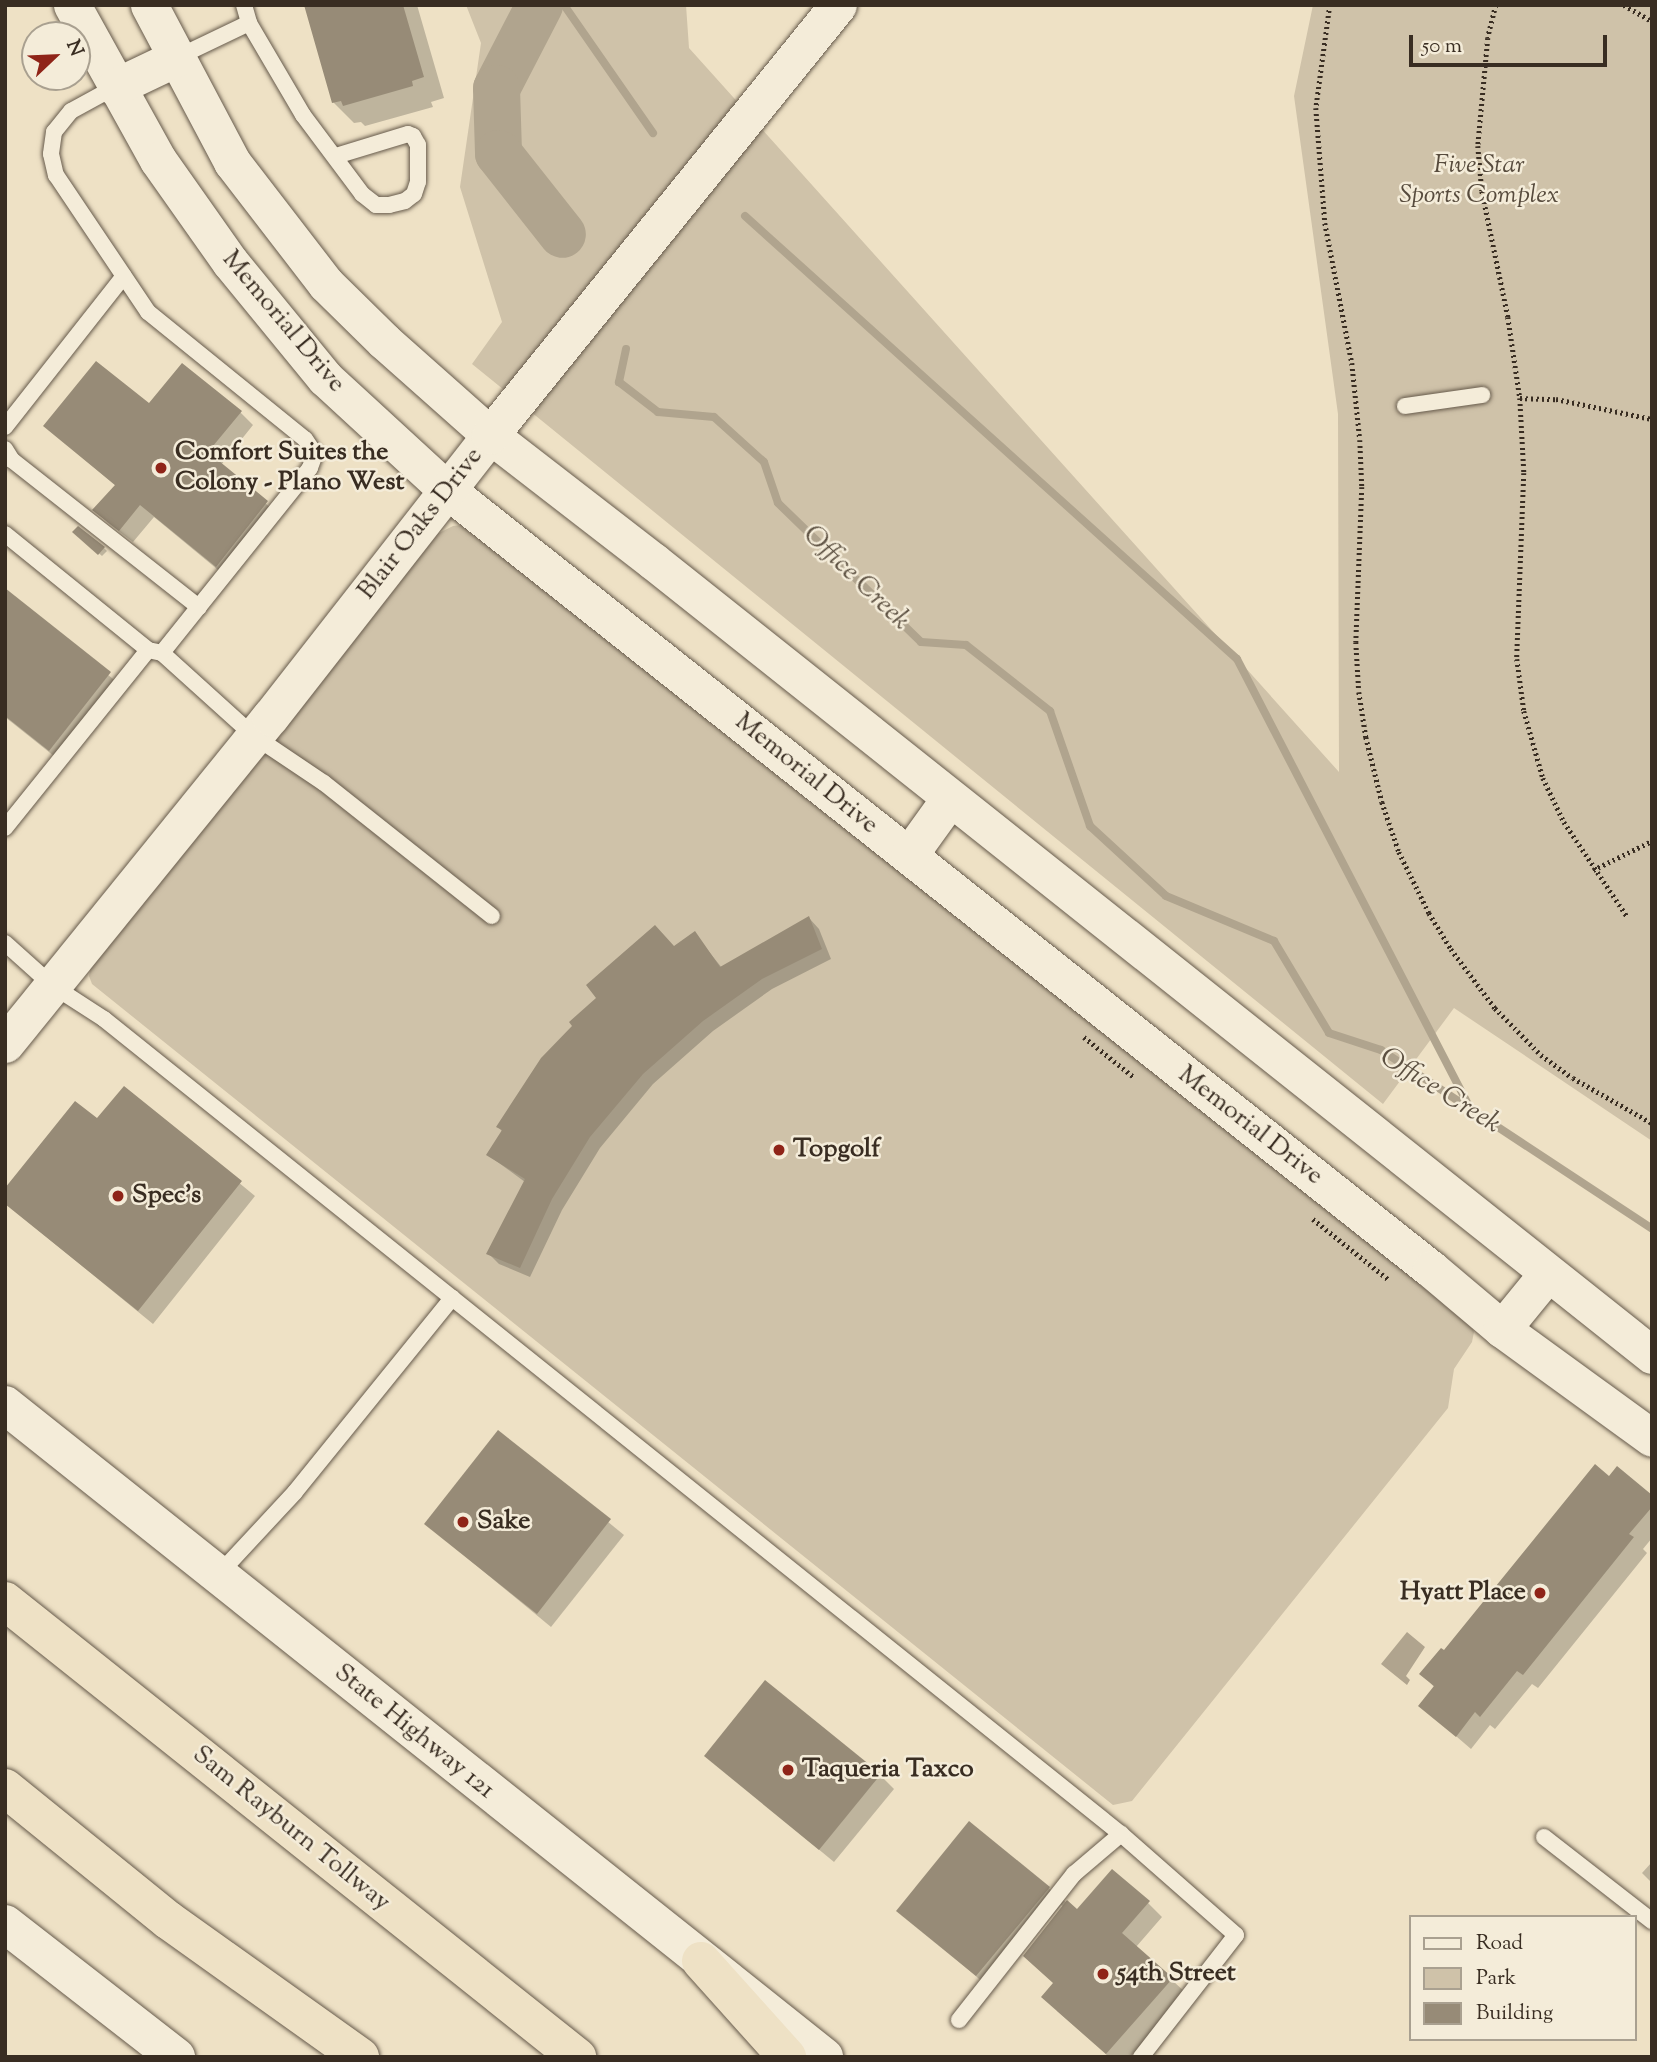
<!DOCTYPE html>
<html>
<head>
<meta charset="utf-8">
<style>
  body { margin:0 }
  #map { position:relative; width:1657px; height:2062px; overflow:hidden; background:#eee1c5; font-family:"Sorts Mill Goudy",serif }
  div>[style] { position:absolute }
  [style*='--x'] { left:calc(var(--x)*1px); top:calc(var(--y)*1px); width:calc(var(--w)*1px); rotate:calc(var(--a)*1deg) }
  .green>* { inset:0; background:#cfc2a9 }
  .water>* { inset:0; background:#b0a48e }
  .shadow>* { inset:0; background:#0003 }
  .stream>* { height:8px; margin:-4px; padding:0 4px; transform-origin:4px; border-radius:4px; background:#b0a48e }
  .river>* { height:47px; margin:-23.5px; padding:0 23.5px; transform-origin:23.5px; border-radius:23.5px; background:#b0a48e }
  .building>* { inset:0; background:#978b77 }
  .path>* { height:4.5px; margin-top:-2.25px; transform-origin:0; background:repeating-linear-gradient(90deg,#392d22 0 2px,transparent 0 5.5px) }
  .roads { filter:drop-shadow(0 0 2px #665a4b) drop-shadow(0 0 2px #665a4b) }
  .service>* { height:16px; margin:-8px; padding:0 8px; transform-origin:8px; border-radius:8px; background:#f4ecd9 }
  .tertiary>* { height:37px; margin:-18.5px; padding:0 18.5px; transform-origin:18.5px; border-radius:18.5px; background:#f4ecd9 }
  .secondary>* { height:38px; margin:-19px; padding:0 19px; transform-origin:19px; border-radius:19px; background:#f4ecd9 }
  .motorway>* { height:38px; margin:-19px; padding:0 19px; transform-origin:19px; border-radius:19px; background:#eee1c5 }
  .dots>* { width:19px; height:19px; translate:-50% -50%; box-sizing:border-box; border:4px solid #f4ecd9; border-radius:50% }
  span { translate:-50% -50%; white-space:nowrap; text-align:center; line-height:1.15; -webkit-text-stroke:5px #f4ecd9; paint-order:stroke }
  .park-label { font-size:26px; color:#574b3d; font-style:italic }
  .street-label { font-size:26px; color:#392d22 }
  .poi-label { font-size:26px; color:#392d22; font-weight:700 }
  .left { translate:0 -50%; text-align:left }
  .right { translate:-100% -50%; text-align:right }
  .water-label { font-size:28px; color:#5d5142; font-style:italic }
  .frame { position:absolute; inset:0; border:7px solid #392d22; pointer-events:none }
  .legend { position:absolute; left:1409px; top:1915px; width:228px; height:126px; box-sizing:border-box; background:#f4ecd9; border:2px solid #a9a090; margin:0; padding:9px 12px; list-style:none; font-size:21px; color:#392d22 }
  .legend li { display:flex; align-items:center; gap:14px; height:35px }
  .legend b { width:35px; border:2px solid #a9a090 }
  .north { position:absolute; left:21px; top:21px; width:70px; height:70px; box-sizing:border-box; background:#f4ecd9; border:2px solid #a9a090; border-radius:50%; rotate:67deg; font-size:19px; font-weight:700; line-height:28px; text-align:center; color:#392d22 }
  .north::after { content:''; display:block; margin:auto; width:24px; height:32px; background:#8f2418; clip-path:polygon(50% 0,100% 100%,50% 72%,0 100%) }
  .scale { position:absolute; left:1409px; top:35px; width:198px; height:32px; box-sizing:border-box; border:4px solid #392d22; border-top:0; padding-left:9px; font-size:21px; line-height:24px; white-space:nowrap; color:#392d22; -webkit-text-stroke:5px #f4ecd9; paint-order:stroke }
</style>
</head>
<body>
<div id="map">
  <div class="green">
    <div style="clip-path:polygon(466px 5px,686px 5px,689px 48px,1339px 772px,1338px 414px,1294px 96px,1313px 5px,1652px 5px,1652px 1141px,1454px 1008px,1383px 1104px,472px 364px,502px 322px,460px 187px,481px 43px)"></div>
    <div style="clip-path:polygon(472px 524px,1469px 1319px,1474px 1332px,1472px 1342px,1454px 1369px,1448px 1408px,1132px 1801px,1113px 1805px,92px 984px,89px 976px,92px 961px,431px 537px,453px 526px)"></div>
  </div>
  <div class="water">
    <div style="clip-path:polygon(1407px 1632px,1425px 1647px,1406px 1676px,1410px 1680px,1407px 1685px,1381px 1664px)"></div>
  </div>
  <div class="shadow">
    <div style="clip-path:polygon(305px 5px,417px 5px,444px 98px,431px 102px,433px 107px,365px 126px,361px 122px,354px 123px,333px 102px)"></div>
    <div style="clip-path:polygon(149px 406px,240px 412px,253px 425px,221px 465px,280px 516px,229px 579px,154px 517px,133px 542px,108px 523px,95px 510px,116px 486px,45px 426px)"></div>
    <div style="clip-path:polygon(75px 532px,104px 548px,107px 551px,102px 556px)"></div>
    <div style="clip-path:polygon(5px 590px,124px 688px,64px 764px,5px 717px)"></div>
    <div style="clip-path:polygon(809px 918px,819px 929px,831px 959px,772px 989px,713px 1031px,653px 1084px,600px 1148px,562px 1210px,530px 1277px,499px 1264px,489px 1254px,525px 1182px,488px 1155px,503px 1132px,498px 1127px,674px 948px,694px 933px,722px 968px)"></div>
    <div style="clip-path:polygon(124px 1088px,255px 1196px,153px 1324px,5px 1203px,98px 1121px)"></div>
    <div style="clip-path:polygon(498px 1432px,624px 1535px,551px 1627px,426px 1524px)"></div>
    <div style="clip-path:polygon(1610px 1478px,1652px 1497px,1652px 1538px,1643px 1549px,1647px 1553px,1538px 1688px,1532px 1684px,1495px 1729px,1490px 1725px,1471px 1749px,1421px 1706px,1435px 1688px,1422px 1674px)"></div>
    <div style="clip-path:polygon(706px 1756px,880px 1775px,894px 1789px,834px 1862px)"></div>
    <div style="clip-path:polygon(969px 1824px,1077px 1911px,1148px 1903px,1162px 1917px,1136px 1947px,1186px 1993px,1130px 2057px,1109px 2057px,1057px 2011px,1055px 1984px,1064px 1907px,1061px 1905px,991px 1989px,899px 1911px)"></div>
    <div style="clip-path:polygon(1652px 1862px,1652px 1883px,1642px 1873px)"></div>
  </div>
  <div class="stream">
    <div style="--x:564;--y:5;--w:156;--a:55.2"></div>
    <div style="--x:745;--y:216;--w:662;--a:42"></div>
    <div style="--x:1237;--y:659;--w:508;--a:62.58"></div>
    <div style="--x:626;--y:349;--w:34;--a:102"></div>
    <div style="--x:619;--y:382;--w:49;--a:37.6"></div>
    <div style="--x:658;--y:412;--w:56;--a:5.1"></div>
    <div style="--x:714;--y:417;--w:67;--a:42"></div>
    <div style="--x:764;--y:462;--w:43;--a:71.1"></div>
    <div style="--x:778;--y:503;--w:199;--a:44.2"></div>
    <div style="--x:921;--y:642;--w:45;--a:3.8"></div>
    <div style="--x:966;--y:645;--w:107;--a:38.2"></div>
    <div style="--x:1050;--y:711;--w:122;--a:70.8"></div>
    <div style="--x:1090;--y:826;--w:103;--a:42.6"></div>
    <div style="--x:1166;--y:896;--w:117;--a:22.6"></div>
    <div style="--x:1274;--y:941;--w:107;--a:59.1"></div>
    <div style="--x:1329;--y:1033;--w:55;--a:18.1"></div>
    <div style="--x:1381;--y:1050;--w:325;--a:33.4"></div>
  </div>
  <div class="river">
    <div style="--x:539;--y:5;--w:93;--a:117.4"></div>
    <div style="--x:496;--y:88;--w:65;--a:88.2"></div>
    <div style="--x:498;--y:153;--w:103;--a:51.7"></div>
  </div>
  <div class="building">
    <div style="clip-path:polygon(304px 5px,403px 5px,424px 77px,412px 81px,413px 86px,343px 106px,341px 101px,332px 103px)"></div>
    <div style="clip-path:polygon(96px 361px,149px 403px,182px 363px,242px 411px,208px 452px,268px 501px,216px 567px,140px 505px,119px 531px,92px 510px,115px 485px,43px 426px)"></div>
    <div style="clip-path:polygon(78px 526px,105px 547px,98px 555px,72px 532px)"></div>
    <div style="clip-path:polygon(5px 588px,111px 672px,49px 751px,5px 716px)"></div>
    <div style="clip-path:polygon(809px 916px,822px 949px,762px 979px,703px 1021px,643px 1074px,590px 1137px,552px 1199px,520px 1268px,486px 1254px,525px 1179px,486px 1155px,502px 1130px,496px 1127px,541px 1058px,572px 1026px,569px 1022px,596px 998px,586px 985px,655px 925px,674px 946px,695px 931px,720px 967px)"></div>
    <div style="clip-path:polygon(124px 1086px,242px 1181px,138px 1311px,5px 1204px,5px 1188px,75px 1101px,97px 1118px)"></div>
    <div style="clip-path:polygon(498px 1430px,611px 1519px,537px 1614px,424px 1524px)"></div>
    <div style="clip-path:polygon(1595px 1464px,1609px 1476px,1617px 1466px,1652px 1495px,1652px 1507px,1629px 1534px,1634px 1537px,1523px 1675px,1517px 1671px,1480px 1717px,1475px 1712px,1456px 1737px,1418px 1706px,1434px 1686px,1419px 1674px,1441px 1648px,1444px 1650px)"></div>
    <div style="clip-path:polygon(765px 1680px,881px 1774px,819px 1850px,704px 1756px)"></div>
    <div style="clip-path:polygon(969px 1821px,1050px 1887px,976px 1976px,896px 1911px)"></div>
    <div style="clip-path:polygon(1112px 1869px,1150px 1901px,1122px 1933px,1173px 1978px,1106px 2054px,1041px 1997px,1053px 1983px,1023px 1956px,1067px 1900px,1077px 1909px)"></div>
  </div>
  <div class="path">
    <div style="--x:1330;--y:5;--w:104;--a:97.7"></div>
    <div style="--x:1316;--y:108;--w:115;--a:85.5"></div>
    <div style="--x:1325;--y:223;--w:143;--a:79.1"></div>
    <div style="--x:1352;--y:363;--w:77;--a:84.1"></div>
    <div style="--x:1360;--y:440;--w:47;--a:87.6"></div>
    <div style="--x:1362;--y:487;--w:155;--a:92.2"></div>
    <div style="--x:1356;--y:642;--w:50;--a:86.6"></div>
    <div style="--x:1359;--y:692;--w:46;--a:81.2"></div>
    <div style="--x:1366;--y:737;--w:67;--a:76.2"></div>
    <div style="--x:1382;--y:802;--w:53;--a:71.2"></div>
    <div style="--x:1399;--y:852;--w:68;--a:63.8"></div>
    <div style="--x:1429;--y:913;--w:42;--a:58.6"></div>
    <div style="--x:1451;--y:949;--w:74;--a:53.3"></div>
    <div style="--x:1495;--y:1008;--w:66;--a:45.6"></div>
    <div style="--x:1541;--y:1055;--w:39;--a:36"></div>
    <div style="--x:1573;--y:1078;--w:91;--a:29.7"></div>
    <div style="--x:1496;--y:5;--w:34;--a:104"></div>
    <div style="--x:1488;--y:38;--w:108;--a:95.3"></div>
    <div style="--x:1478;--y:146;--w:45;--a:84.9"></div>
    <div style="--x:1482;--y:191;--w:129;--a:78.3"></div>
    <div style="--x:1508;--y:317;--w:82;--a:81.6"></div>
    <div style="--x:1520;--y:398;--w:75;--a:86.9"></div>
    <div style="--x:1524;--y:473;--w:186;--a:92.2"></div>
    <div style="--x:1517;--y:659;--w:52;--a:82.3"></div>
    <div style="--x:1524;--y:711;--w:70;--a:74.2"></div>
    <div style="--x:1543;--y:778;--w:49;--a:64.5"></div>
    <div style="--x:1564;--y:822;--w:113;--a:56.2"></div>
    <div style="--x:1624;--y:5;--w:32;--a:30"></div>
    <div style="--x:1520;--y:398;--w:36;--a:2"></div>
    <div style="--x:1556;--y:399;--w:98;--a:11.8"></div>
    <div style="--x:1593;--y:870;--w:66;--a:-26.2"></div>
    <div style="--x:1084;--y:1037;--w:65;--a:38.8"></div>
    <div style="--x:1313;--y:1219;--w:96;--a:38.7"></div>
  </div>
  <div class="roads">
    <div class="service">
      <div style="--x:244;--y:5;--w:19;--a:74"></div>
      <div style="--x:249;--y:23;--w:107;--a:59.6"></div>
      <div style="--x:303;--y:115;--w:99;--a:53.2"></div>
      <div style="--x:362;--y:194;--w:18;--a:38"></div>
      <div style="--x:376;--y:205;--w:13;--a:0"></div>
      <div style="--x:389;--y:205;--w:16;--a:-14"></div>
      <div style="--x:405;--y:201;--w:11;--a:-38"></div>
      <div style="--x:414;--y:194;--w:13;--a:-72"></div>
      <div style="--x:418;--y:182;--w:37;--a:-90"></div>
      <div style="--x:418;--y:145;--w:10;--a:-119"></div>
      <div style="--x:413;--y:136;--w:5;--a:-158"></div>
      <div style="--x:408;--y:134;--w:75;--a:163"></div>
      <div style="--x:176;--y:58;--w:81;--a:-25.6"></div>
      <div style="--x:115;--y:87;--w:50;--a:151.4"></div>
      <div style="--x:71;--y:111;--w:27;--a:129"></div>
      <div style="--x:54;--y:132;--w:22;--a:98"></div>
      <div style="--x:51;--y:154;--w:22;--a:77"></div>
      <div style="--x:56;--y:175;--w:165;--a:56.1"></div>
      <div style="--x:148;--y:312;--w:202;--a:39"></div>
      <div style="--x:305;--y:439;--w:18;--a:56"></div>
      <div style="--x:315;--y:454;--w:15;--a:110"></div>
      <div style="--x:310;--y:468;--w:237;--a:128.7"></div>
      <div style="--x:162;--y:653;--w:124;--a:42.1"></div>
      <div style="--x:254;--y:736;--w:84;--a:33.9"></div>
      <div style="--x:324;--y:783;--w:214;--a:38.4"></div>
      <div style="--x:1405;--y:406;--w:78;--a:-8.1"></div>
      <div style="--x:5;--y:427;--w:192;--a:-51.8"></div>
      <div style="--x:5;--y:449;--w:13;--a:58"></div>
      <div style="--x:12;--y:460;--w:238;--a:38.2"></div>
      <div style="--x:5;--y:534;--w:184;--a:39"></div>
      <div style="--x:5;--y:828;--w:228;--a:-51.2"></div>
      <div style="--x:148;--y:650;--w:14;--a:12"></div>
      <div style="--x:5;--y:943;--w:64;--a:41.9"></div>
      <div style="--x:53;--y:986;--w:61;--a:32.9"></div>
      <div style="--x:104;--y:1019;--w:1303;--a:38.71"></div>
      <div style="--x:1121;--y:1834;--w:153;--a:41.3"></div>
      <div style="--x:1236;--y:1935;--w:155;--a:127.9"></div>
      <div style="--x:218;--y:1575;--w:113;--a:-47.1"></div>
      <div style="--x:295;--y:1492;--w:250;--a:-51"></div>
      <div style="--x:1544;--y:1837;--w:137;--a:37.9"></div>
      <div style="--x:959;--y:2020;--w:186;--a:-51.8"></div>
      <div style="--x:1074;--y:1874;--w:62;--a:-40.4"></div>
    </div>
    <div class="tertiary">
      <div style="--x:72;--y:5;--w:177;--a:61"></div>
      <div style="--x:158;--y:160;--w:125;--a:54.8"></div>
      <div style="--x:230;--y:262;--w:150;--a:50.7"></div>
      <div style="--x:325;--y:378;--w:166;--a:42.6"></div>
      <div style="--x:447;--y:490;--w:1255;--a:38.37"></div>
      <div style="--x:1431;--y:1269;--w:93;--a:40.2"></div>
      <div style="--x:1502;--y:1329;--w:185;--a:36"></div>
      <div style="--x:149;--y:5;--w:178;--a:62.1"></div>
      <div style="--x:232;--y:162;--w:154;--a:52.4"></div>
      <div style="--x:326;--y:284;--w:81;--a:44.5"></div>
      <div style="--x:384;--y:341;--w:142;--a:41.6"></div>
      <div style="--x:490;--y:435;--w:206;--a:37.7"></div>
      <div style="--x:653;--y:561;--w:1276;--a:38.48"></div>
      <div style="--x:115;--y:87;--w:68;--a:-25.4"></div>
      <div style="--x:909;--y:855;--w:70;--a:-54.3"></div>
      <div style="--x:5;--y:1044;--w:421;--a:-51"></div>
      <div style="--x:270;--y:717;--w:358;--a:-52"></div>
      <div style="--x:490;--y:435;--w:553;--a:-51.02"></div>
      <div style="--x:1502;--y:1329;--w:71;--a:-50.7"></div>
    </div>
    <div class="secondary">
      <div style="--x:5;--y:1405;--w:1047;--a:38.52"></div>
      <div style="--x:5;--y:1924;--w:217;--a:37.9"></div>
    </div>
    <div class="motorway">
      <div style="--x:5;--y:1601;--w:732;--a:38.56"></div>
      <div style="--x:5;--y:1788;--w:210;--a:39"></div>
      <div style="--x:168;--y:1920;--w:236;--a:35.5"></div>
      <div style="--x:701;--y:1961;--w:129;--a:48.1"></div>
    </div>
  </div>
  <div class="dots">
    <div style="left:161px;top:468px;background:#8f2418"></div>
    <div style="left:779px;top:1150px;background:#8f2418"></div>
    <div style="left:118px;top:1196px;background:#8f2418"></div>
    <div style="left:463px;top:1522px;background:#8f2418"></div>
    <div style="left:1540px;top:1593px;background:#8f2418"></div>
    <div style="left:788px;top:1770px;background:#8f2418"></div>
    <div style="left:1103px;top:1974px;background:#8f2418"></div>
  </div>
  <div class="park-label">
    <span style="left:1479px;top:181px">Five Star<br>Sports Complex</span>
  </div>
  <div class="street-label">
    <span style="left:283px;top:322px;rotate:50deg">Memorial Drive</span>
    <span style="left:421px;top:524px;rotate:-52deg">Blair Oaks Drive</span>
    <span style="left:806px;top:774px;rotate:39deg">Memorial Drive</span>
    <span style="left:1250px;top:1126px;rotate:38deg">Memorial Drive</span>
    <span style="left:414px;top:1732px;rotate:39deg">State Highway 121</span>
    <span style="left:291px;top:1829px;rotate:39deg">Sam Rayburn Tollway</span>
  </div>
  <div class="poi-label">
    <span class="left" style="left:175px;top:468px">Comfort Suites the<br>Colony - Plano West</span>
    <span class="left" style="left:793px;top:1150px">Topgolf</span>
    <span class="left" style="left:132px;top:1196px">Spec's</span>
    <span class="left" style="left:477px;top:1522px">Sake</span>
    <span class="right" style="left:1526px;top:1593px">Hyatt Place</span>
    <span class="left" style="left:802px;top:1770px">Taqueria Taxco</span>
    <span class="left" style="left:1117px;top:1974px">54th Street</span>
  </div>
  <div class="water-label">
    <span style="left:856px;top:578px;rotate:44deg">Office Creek</span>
    <span style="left:1440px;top:1091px;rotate:32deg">Office Creek</span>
  </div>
  <div class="frame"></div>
  <ul class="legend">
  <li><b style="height:9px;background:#f4ecd9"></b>Road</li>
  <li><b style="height:19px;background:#cfc2a9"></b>Park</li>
  <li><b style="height:19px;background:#978b77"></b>Building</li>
  </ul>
  <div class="north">N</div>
  <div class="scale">50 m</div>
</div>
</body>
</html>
